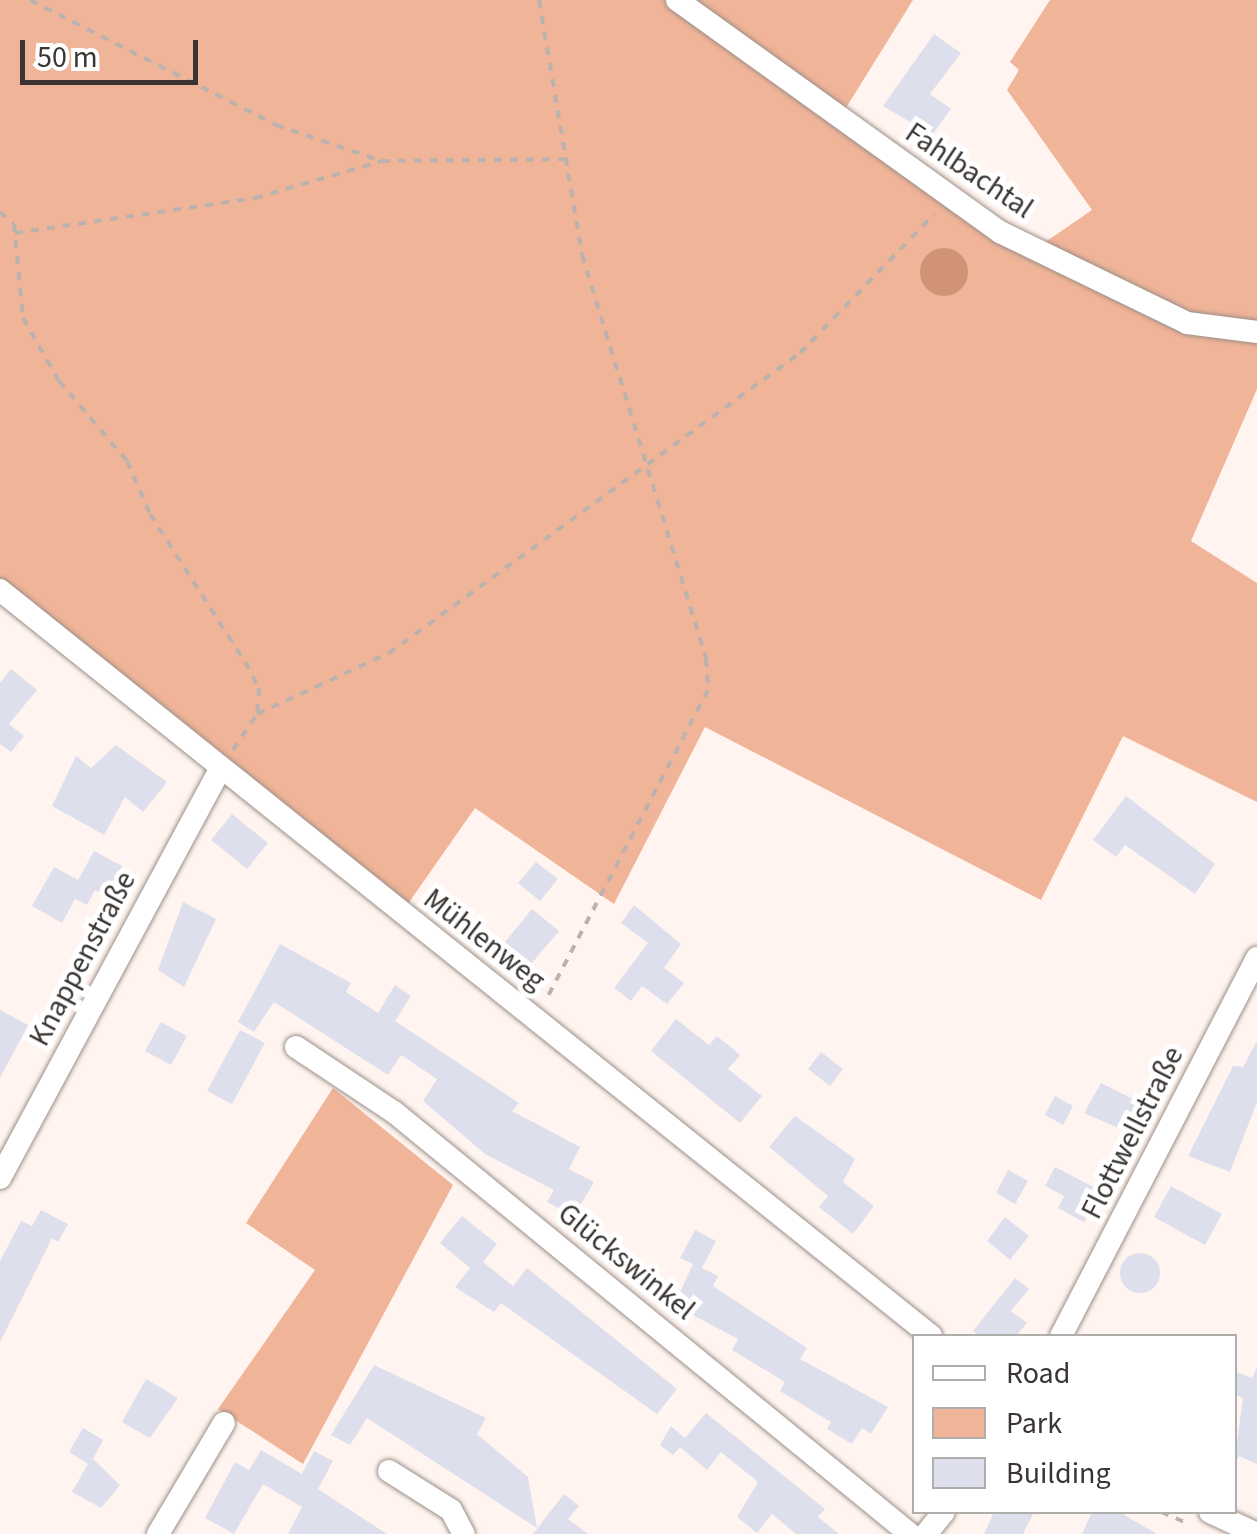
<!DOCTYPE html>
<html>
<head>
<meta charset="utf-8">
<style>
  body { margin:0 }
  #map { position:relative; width:1257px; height:1534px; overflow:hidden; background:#fff4ef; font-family:"Source Sans 3",sans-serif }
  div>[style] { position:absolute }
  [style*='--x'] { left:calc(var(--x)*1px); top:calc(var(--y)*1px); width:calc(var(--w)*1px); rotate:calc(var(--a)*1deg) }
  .green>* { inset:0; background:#f0b498 }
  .water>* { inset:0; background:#d09275 }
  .round { border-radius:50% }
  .building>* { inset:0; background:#dedfec }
  .path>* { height:4px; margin-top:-2px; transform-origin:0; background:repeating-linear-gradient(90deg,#bbb2ae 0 8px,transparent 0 16px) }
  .roads { filter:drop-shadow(0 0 2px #9b8f89) drop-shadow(0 0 2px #9b8f89) }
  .minor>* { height:22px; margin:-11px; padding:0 11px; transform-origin:11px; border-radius:11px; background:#fff }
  span { translate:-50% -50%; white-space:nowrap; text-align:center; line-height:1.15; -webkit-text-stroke:10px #fff; paint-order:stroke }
  .street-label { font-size:30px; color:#3a3532 }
  .legend { position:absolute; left:912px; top:1334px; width:325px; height:180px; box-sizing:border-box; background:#fff; border:2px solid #b0aead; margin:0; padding:12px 18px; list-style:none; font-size:30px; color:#3a3532 }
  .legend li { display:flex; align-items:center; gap:20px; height:50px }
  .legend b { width:50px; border:2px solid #b0aead }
  .scale { position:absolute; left:20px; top:40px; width:178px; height:45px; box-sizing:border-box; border:5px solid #3a3532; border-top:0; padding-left:12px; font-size:30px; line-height:35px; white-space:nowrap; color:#3a3532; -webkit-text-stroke:8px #fff; paint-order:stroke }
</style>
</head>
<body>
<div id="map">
  <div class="green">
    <div style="clip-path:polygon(0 0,668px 0,892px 163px,1190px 328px,1257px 337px,1257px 389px,1191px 541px,1257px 583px,1257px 802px,1123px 736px,1041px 900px,705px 727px,614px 904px,475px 808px,405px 908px,0 579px)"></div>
    <div style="clip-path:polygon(694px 0,913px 0,844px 111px)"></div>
    <div style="clip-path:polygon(1050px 0,1257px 0,1257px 324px,1196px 319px,1041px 245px,1092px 210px,1007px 90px,1019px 70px,1010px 62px)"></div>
    <div style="clip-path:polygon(333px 1088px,453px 1185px,303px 1464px,218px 1409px,315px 1270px,246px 1223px)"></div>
  </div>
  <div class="water">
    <div class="round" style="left:920px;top:248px;width:48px;height:48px"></div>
  </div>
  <div class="building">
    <div style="clip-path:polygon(934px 34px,961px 53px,930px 94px,951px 109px,932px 135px,883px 106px)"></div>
    <div style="clip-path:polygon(11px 669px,37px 690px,9px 724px,24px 736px,11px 752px,0 744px,0 683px)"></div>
    <div style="clip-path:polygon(116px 745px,167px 782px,143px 812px,125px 797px,104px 835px,52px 806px,76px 756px,91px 768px)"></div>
    <div style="clip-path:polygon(1126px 796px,1215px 864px,1195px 894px,1125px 845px,1116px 857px,1093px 840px)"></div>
    <div style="clip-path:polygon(232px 814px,268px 843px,247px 869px,211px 840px)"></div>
    <div style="clip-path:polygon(94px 851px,122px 866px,106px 896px,95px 890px,87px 905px,75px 899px,62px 923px,32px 906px,54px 867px,78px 880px)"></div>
    <div style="clip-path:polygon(536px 862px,558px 879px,540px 901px,518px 883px)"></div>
    <div style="clip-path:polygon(183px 902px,216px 919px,184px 987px,158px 970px)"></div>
    <div style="clip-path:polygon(634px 905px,681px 944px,664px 968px,684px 983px,667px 1004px,642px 986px,631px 1001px,614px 988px,648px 943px,621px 923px)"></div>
    <div style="clip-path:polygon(532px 909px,559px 931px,526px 970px,500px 948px)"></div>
    <div style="clip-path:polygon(280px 944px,351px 983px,346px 992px,378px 1013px,395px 985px,411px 996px,395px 1021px,519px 1103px,512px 1111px,580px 1147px,569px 1169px,594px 1182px,574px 1216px,547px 1202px,554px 1190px,485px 1154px,423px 1101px,437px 1079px,401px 1055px,388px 1075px,274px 1002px,254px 1032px,238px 1022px)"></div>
    <div style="clip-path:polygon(0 1010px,28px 1025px,0 1078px)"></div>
    <div style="clip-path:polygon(676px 1019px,709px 1045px,717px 1036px,740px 1055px,728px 1069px,762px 1096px,740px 1123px,651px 1051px)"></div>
    <div style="clip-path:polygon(161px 1022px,187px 1036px,171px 1065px,145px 1051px)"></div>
    <div style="clip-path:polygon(240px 1030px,265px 1043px,232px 1104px,207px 1091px)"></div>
    <div style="clip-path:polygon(1257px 1041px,1257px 1102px,1230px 1172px,1188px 1156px,1233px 1066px,1243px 1067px)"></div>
    <div style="clip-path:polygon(821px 1052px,843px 1069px,830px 1086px,808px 1069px)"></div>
    <div style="clip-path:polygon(1101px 1083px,1147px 1106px,1132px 1134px,1084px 1113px)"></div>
    <div style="clip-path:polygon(1055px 1096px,1073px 1106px,1063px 1125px,1045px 1115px)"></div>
    <div style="clip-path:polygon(795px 1116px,855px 1159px,843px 1182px,874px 1206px,853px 1234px,819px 1207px,828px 1196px,769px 1147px)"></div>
    <div style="clip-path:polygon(1055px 1167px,1101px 1191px,1084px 1222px,1058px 1208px,1064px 1196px,1045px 1186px)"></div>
    <div style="clip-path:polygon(1008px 1170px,1028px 1181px,1015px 1204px,996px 1193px)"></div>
    <div style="clip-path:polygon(1171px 1186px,1222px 1214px,1205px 1245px,1154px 1217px)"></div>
    <div style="clip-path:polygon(41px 1210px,68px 1224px,58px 1242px,52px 1238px,0 1342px,0 1261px,21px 1221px,32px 1226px)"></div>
    <div style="clip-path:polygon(462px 1216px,497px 1244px,483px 1262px,513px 1286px,527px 1268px,677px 1389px,657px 1414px,501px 1303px,494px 1312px,455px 1287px,470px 1268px,440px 1243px)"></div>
    <div style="clip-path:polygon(1005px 1217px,1029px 1236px,1010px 1260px,987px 1241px)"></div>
    <div style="clip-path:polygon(695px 1230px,716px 1241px,702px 1268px,718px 1276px,713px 1286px,807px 1348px,800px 1359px,888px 1407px,871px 1434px,862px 1428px,852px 1444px,827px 1429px,831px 1422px,780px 1391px,785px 1382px,732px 1350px,738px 1339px,674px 1305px,693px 1264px,680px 1258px)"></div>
    <div class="round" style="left:1120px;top:1253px;width:40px;height:40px"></div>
    <div style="clip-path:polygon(1015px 1278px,1029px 1289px,1011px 1311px,1027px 1323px,1016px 1336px,979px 1336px,973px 1331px)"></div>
    <div style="clip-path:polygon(374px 1365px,486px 1418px,477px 1434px,528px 1477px,537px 1528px,367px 1418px,350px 1445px,331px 1435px)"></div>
    <div style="clip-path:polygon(1257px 1367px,1257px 1464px,1239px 1456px,1234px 1465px,1243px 1398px,1234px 1394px,1234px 1371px,1252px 1378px)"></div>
    <div style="clip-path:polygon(146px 1379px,178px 1398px,150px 1438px,122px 1422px)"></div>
    <div style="clip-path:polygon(706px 1413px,825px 1509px,818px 1517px,839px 1534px,796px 1534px,772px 1514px,757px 1533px,737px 1517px,758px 1482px,721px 1452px,707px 1470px,680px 1447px,673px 1455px,660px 1445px,671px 1426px,685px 1438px)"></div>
    <div style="clip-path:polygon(83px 1428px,103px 1440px,93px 1459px,120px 1485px,101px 1508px,72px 1492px,88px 1464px,69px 1452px)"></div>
    <div style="clip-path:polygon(261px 1450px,302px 1474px,314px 1451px,333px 1461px,318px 1489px,387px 1534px,288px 1534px,302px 1507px,263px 1484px,234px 1534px,205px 1518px,235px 1462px,249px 1470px)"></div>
    <div style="clip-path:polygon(564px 1494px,579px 1506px,568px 1519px,588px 1534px,533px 1534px)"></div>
    <div style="clip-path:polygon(994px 1512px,1034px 1512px,1023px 1534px,984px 1534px)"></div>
    <div style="clip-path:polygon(1092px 1512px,1119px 1512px,1157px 1534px,1082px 1534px)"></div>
  </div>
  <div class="path">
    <div style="--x:30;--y:0;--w:276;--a:26.9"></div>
    <div style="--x:276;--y:125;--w:112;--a:18.8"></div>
    <div style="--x:539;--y:0;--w:259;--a:80.4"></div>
    <div style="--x:582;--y:255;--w:423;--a:72.9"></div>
    <div style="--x:706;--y:659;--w:31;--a:86"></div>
    <div style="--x:708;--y:690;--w:348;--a:117.6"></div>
    <div style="--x:0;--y:212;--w:18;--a:41"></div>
    <div style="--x:14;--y:224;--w:94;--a:84.5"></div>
    <div style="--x:23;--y:318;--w:73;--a:60.3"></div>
    <div style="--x:59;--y:381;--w:105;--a:49.6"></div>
    <div style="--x:127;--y:461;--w:58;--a:66.5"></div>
    <div style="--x:150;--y:514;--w:176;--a:57.3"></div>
    <div style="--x:245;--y:662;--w:30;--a:62"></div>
    <div style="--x:259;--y:688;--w:26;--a:94"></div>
    <div style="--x:15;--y:233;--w:243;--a:-8.3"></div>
    <div style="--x:255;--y:198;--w:132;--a:-16.2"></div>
    <div style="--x:382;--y:161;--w:183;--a:-0.6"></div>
    <div style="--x:233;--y:750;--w:43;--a:-56.3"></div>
    <div style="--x:257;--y:714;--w:145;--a:-24.8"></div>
    <div style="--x:389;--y:653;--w:509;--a:-36.13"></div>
    <div style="--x:800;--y:353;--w:193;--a:-46"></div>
    <div style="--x:1161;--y:1512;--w:30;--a:23"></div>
  </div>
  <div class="roads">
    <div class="minor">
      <div style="--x:677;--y:0;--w:398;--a:35.7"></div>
      <div style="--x:1000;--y:232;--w:208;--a:25.9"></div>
      <div style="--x:1187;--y:323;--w:71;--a:7.3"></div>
      <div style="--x:0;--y:590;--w:1193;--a:38.7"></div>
      <div style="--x:296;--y:1047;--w:118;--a:33.6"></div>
      <div style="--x:394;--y:1112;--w:667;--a:39.28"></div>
      <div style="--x:0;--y:1178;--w:464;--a:-61.7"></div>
      <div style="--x:1061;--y:1336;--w:426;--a:-62.6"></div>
      <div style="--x:389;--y:1471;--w:73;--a:32.2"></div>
      <div style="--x:451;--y:1510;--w:27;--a:62"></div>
      <div style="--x:1210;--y:1512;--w:52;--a:25.1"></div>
      <div style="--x:158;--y:1534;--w:129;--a:-59.3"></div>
      <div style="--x:926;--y:1534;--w:28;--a:-51"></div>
    </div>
  </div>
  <div class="street-label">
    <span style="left:969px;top:171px;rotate:34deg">Fahlbachtal</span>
    <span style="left:484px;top:940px;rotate:38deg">Mühlenweg</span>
    <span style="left:83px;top:959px;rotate:-62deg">Knappenstraße</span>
    <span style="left:1133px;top:1133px;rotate:-63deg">Flottwellstraße</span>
    <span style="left:626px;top:1262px;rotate:39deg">Glückswinkel</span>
  </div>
  <ul class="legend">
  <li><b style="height:12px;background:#fff"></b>Road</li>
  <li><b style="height:28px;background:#f0b498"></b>Park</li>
  <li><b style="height:28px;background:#dedfec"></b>Building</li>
  </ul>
  <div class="scale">50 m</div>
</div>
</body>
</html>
